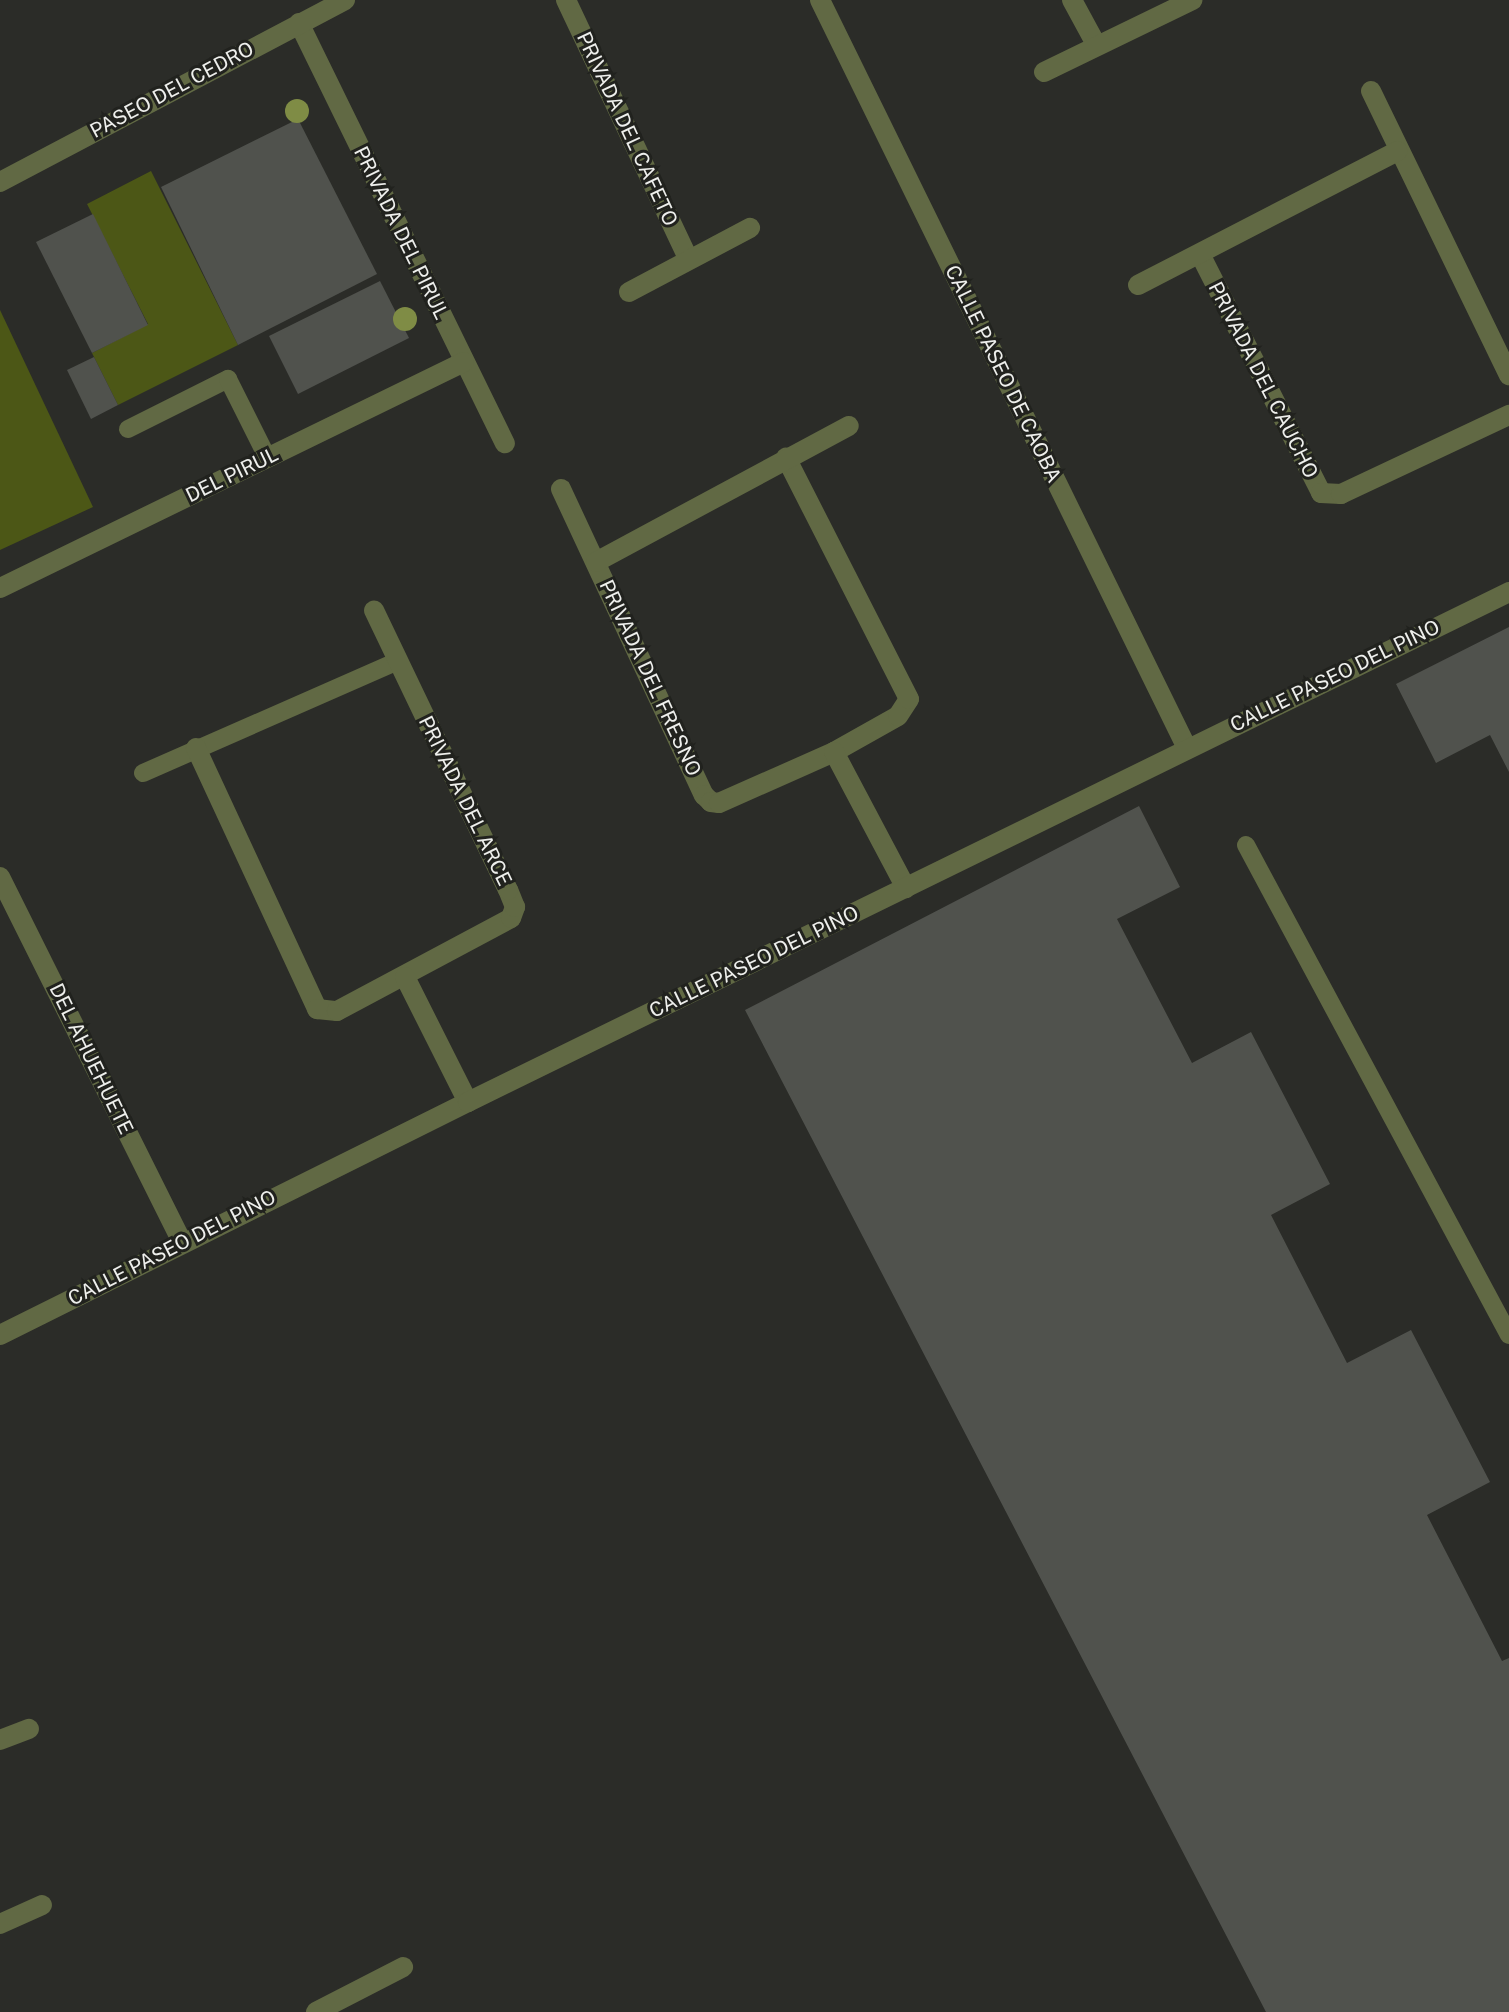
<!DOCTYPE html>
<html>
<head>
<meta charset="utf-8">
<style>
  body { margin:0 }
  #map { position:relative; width:1509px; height:2012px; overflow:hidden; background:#2b2c28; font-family:"Public Sans",sans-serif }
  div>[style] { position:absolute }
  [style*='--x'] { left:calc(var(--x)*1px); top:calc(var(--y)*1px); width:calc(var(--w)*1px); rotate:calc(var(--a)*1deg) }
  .green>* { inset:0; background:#4c5716 }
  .building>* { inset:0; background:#50524d }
  .lane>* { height:18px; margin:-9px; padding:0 9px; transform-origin:9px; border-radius:9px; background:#616944 }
  .street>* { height:20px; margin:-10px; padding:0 10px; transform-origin:10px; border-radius:10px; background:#616944 }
  .trees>* { width:24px; height:24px; margin:-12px; border-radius:50%; background:#7f8c45 }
  span { translate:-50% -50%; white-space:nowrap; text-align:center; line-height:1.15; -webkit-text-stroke:6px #21221e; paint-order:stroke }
  .street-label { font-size:20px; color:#eeefec }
</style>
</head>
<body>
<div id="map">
  <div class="green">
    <div style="clip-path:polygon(151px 171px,238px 345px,118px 405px,92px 353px,148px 324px,87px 204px)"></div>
    <div style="clip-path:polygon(0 310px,93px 507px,0 550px)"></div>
  </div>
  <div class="building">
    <div style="clip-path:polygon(298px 119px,377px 274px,238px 345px,161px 187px)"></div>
    <div style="clip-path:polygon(93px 214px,148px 325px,92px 353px,36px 242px)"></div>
    <div style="clip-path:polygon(380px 281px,409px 338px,298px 394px,269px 336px)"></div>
    <div style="clip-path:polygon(94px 357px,118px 405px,91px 419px,67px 370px)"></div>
    <div style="clip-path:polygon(1509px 627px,1509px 772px,1490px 735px,1436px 763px,1396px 684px)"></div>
    <div style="clip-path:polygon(1139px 806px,1180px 887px,1117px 919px,1192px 1063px,1251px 1032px,1330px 1184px,1271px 1215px,1347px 1363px,1411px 1330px,1490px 1482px,1427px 1515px,1502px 1661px,1509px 1658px,1509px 2012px,1266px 2012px,745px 1010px)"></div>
  </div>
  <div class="lane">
    <div style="--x:128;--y:429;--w:112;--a:-26.6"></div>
    <div style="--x:228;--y:379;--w:87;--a:63.4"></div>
    <div style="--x:143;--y:773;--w:279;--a:-23.7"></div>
    <div style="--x:1246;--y:845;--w:556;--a:61.78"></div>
  </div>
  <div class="street">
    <div style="--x:566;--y:0;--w:285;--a:64.7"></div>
    <div style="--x:820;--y:0;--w:833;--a:63.87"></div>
    <div style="--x:1072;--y:0;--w:52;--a:61.5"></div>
    <div style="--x:299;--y:23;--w:468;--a:63.9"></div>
    <div style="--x:1044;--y:72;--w:165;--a:-25.9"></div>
    <div style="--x:1371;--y:91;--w:316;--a:64.1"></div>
    <div style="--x:0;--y:182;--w:390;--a:-27.8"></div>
    <div style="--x:1200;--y:254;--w:268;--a:63.1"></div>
    <div style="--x:1321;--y:493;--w:20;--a:3"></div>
    <div style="--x:1341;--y:494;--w:186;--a:-25.2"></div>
    <div style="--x:1138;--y:285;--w:292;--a:-27.3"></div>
    <div style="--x:629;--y:292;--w:137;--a:-27.9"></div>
    <div style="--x:561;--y:489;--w:338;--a:65"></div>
    <div style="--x:704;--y:795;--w:10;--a:45"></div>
    <div style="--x:711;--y:802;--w:8;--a:7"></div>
    <div style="--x:719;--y:803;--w:126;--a:-23.9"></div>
    <div style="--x:834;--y:752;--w:73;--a:-29.4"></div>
    <div style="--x:898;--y:716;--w:20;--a:-57"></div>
    <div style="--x:909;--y:699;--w:271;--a:-117"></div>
    <div style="--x:596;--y:562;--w:287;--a:-28.3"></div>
    <div style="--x:0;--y:588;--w:516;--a:-25.97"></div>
    <div style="--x:196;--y:748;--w:288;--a:65.1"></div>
    <div style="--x:317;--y:1009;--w:20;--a:6"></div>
    <div style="--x:337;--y:1011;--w:197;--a:-28.1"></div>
    <div style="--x:511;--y:918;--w:12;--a:-70"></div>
    <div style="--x:515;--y:907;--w:18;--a:-112"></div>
    <div style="--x:508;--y:890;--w:310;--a:-115.6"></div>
    <div style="--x:834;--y:752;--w:154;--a:62.1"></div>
    <div style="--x:0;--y:877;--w:408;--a:63.5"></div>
    <div style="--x:405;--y:977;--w:140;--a:63.3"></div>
    <div style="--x:0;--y:1335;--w:523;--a:-26.47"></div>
    <div style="--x:468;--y:1102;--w:1159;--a:-26.1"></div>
    <div style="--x:0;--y:1740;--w:31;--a:-21"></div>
    <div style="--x:0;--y:1924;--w:46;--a:-24.3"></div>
    <div style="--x:316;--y:2012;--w:98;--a:-27.3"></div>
  </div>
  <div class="trees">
    <div style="left:297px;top:111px"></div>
    <div style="left:405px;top:319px"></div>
  </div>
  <div class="street-label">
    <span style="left:172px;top:90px;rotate:-28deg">PASEO DEL CEDRO</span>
    <span style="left:627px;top:129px;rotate:65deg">PRIVADA DEL CAFETO</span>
    <span style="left:401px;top:233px;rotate:64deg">PRIVADA DEL PIRUL</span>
    <span style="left:1003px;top:374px;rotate:64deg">CALLE PASEO DE CAOBA</span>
    <span style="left:1263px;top:380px;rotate:63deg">PRIVADA DEL CAUCHO</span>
    <span style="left:232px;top:475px;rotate:-26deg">DEL PIRUL</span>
    <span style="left:1335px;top:676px;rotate:-26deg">CALLE PASEO DEL PINO</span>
    <span style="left:650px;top:678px;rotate:65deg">PRIVADA DEL FRESNO</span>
    <span style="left:465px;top:801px;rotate:64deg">PRIVADA DEL ARCE</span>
    <span style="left:754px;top:962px;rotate:-26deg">CALLE PASEO DEL PINO</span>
    <span style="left:91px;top:1059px;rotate:64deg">DEL AHUEHUETE</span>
    <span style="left:172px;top:1248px;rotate:-27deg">CALLE PASEO DEL PINO</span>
  </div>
</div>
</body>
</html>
